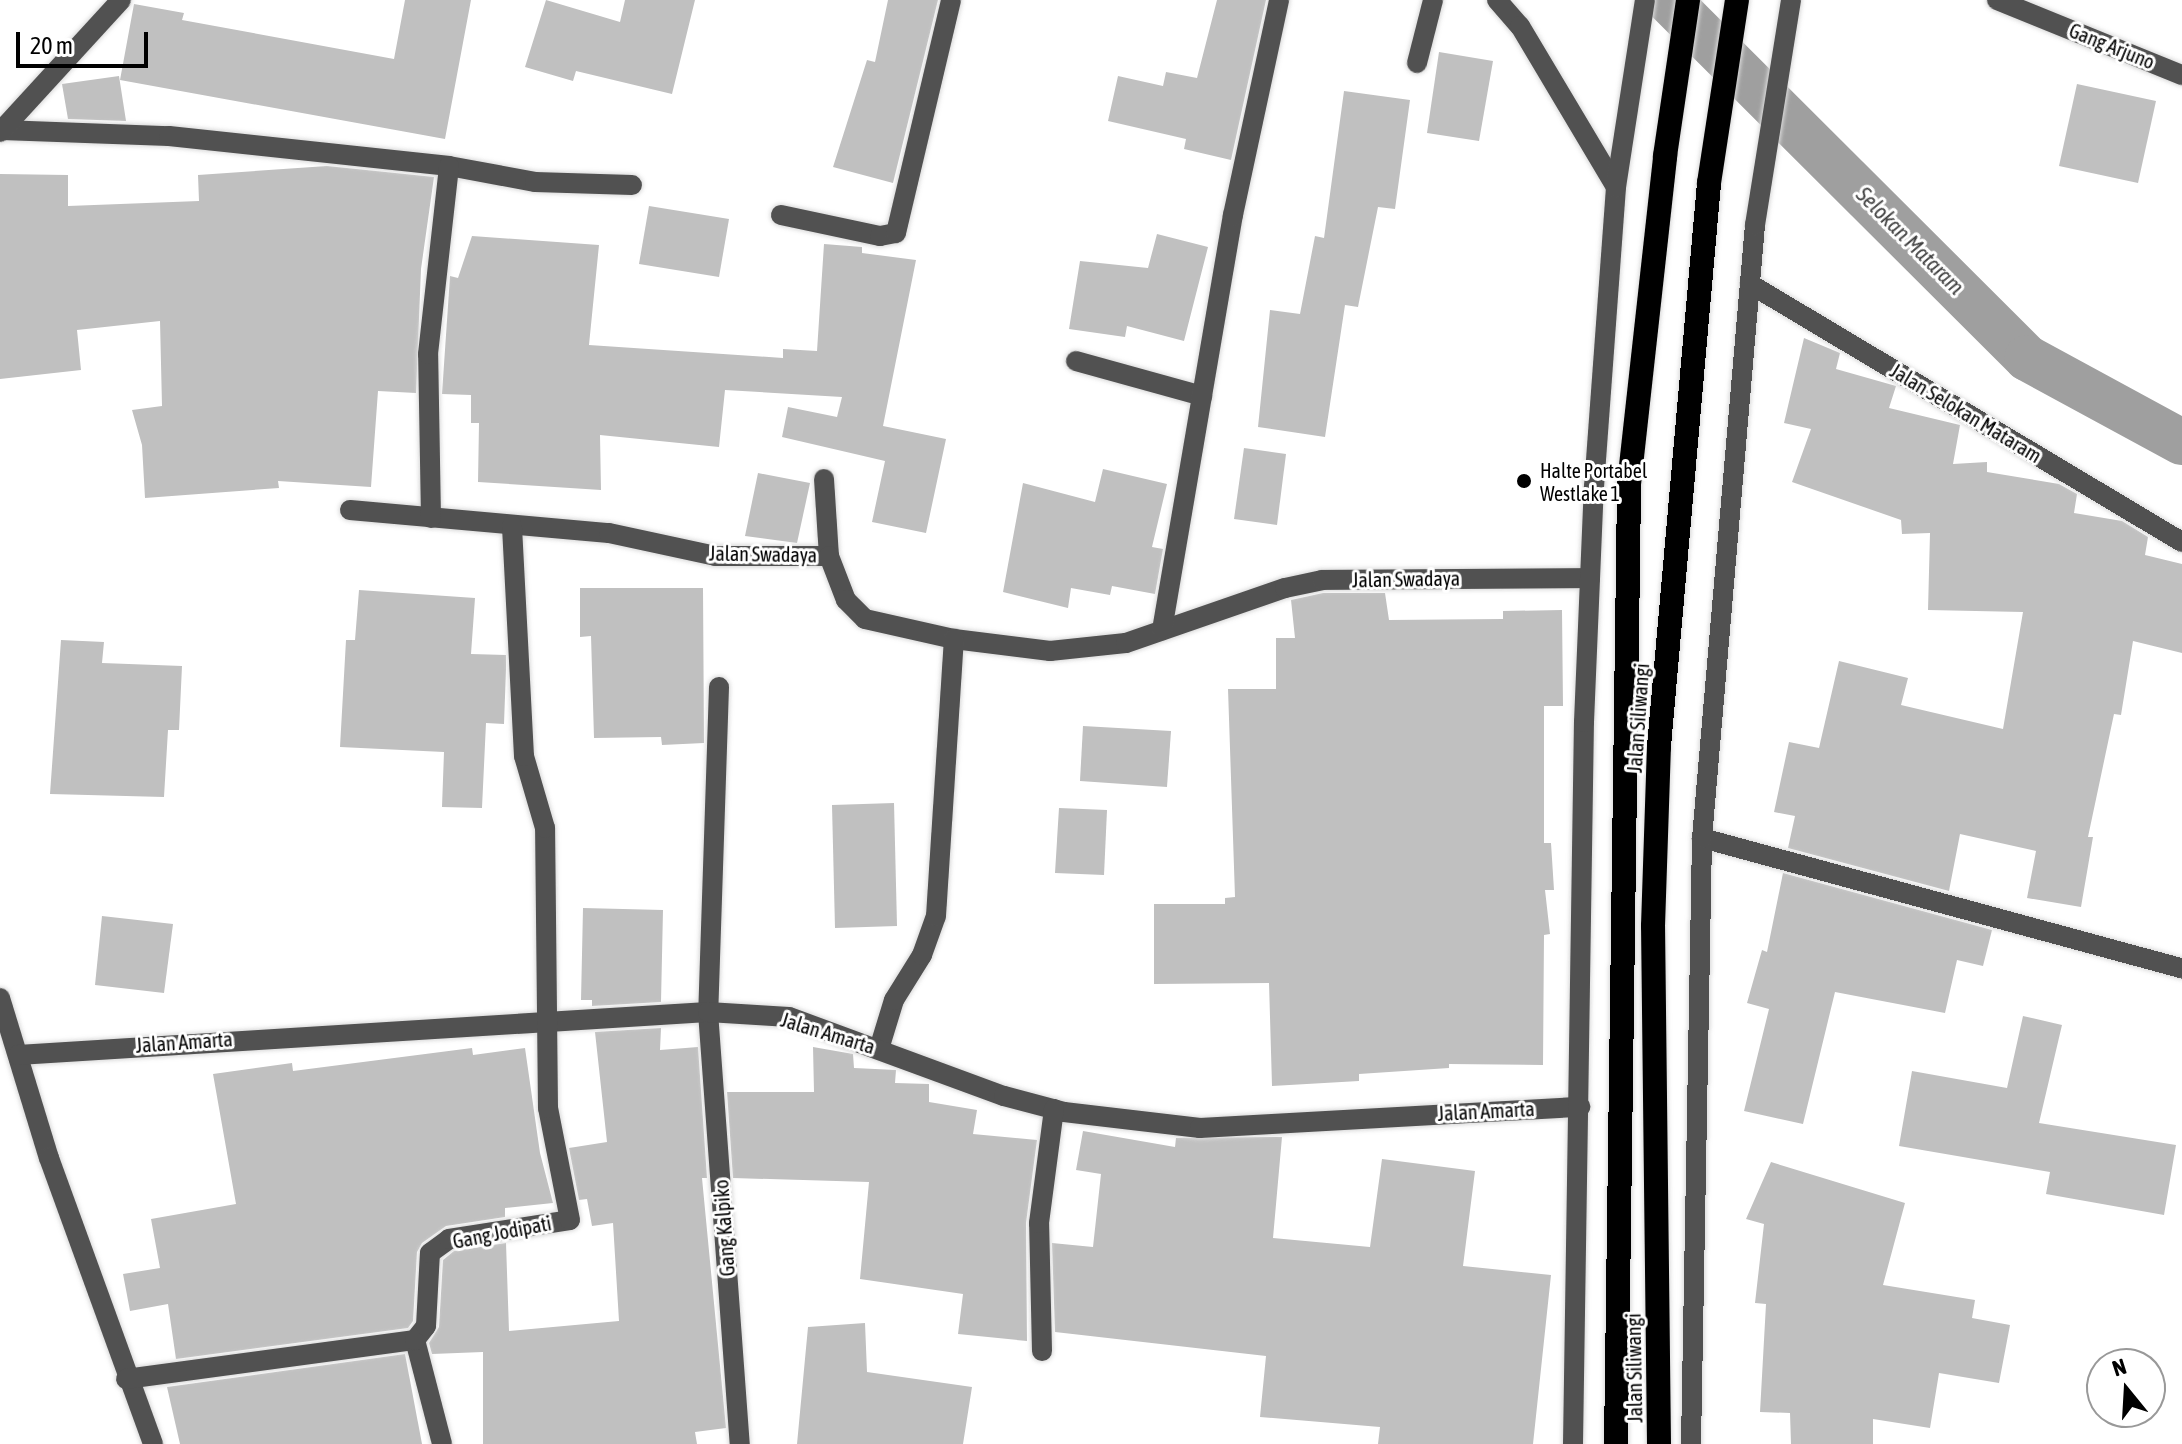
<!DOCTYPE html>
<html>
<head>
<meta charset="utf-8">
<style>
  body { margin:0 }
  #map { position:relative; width:2182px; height:1444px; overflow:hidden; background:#fff; font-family:"Asap Condensed",sans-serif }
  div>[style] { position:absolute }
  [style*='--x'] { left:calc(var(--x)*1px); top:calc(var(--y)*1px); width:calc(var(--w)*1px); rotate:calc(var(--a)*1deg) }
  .canal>* { height:46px; margin:-23px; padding:0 23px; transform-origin:23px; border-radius:23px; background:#9f9f9f }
  .building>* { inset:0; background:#c0c0c0 }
  .roads { filter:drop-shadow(0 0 2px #dbdbdb) drop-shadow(0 0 2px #dbdbdb) }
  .minor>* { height:20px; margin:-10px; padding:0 10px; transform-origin:10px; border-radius:10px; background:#515151 }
  .highway>* { height:24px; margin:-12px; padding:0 12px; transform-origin:12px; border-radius:12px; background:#000 }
  .dots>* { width:22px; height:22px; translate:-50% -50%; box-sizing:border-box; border:4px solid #fff; border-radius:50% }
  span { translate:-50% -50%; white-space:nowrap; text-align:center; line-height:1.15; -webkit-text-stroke:6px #fff; paint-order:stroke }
  .street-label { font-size:20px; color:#000 }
  .poi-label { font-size:20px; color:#000 }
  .left { translate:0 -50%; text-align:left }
  .water-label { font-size:22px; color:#404040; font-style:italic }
  .north { position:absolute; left:2086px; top:1348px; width:80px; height:80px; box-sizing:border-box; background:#fff; border:2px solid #999; border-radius:50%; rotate:342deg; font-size:22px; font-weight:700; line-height:32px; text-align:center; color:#000 }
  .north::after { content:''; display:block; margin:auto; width:28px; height:36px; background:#000; clip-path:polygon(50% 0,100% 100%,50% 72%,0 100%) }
  .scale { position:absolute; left:16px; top:32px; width:132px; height:36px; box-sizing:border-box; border:4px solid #000; border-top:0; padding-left:10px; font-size:24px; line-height:28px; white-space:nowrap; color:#000; -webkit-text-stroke:6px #fff; paint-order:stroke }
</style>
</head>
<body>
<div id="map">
  <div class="canal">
    <div style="--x:1668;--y:0;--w:507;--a:44.92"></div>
    <div style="--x:2027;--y:358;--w:176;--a:28.5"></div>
  </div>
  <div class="building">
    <div style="clip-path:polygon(405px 0,471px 0,445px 139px,120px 80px,134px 4px,184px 13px,182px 20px,394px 59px)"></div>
    <div style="clip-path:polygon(546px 0,620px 22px,625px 0,695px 0,672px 94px,576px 71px,573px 81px,525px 67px)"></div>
    <div style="clip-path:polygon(888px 0,938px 0,893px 183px,833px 167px,867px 60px,875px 62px)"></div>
    <div style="clip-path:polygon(1217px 0,1266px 0,1231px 160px,1184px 149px,1186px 139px,1108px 121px,1118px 76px,1163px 86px,1166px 72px,1197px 78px)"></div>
    <div style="clip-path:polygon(1439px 52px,1493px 61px,1479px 141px,1427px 133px)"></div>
    <div style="clip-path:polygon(119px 76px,126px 121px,68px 119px,62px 84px)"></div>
    <div style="clip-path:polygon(2077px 84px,2156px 101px,2138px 183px,2059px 166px)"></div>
    <div style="clip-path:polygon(1344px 91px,1410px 100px,1395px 209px,1378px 207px,1358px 307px,1345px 305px,1325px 437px,1258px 427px,1270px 310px,1300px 314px,1315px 236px,1324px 238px)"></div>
    <div style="clip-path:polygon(327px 166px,434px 177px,421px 269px,416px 393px,378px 391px,371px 487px,278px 481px,279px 488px,145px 498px,142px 445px,132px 410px,162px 406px,160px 321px,77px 330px,81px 370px,0 379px,0 174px,68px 175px,68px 206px,199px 201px,198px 175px)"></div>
    <div style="clip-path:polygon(649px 206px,729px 219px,719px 277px,639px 264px)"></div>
    <div style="clip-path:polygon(1157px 234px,1208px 247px,1184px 341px,1127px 326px,1125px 337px,1069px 329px,1080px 261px,1148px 268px)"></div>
    <div style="clip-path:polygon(472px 236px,599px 245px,589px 345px,783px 358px,783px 349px,817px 351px,824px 244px,862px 247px,862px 253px,916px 260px,883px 426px,946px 439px,926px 533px,872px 522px,885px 461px,782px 437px,788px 407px,837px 417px,842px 397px,725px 390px,719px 447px,600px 435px,601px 490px,478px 482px,479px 423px,471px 423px,471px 395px,442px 394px,450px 276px,458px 278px)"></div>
    <div style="clip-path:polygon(1804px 338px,1840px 353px,1836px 369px,1896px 386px,1889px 408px,1960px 425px,1953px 464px,1987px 462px,1987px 472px,2059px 484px,2077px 494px,2074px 513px,2122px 521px,2148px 537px,2145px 555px,2182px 564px,2182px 653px,2133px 641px,2121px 715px,2114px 714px,2088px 837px,2093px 837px,2081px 907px,2027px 898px,2036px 851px,1960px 834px,1949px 891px,1788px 848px,1795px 816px,1774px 812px,1789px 742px,1819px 748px,1839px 661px,1908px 678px,1901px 705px,2003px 729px,2023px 612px,1928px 610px,1930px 533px,1902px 534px,1901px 520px,1792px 482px,1811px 429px,1784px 423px)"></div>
    <div style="clip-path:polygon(1244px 448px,1286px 454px,1277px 525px,1234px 519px)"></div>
    <div style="clip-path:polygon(1103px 469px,1167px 484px,1152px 547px,1163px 549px,1155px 594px,1112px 586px,1110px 595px,1071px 588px,1068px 608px,1003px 592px,1023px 483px,1095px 502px)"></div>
    <div style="clip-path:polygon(758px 473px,810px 483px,797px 543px,745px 536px)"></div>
    <div style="clip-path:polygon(580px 588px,703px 588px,704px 743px,662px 745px,661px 737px,594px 738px,591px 636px,580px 637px)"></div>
    <div style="clip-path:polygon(359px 590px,475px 598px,471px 654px,506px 655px,506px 669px,504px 724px,486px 723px,482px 808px,442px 807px,444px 752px,340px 747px,346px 640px,355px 640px)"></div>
    <div style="clip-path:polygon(1323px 593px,1385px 593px,1389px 620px,1503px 619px,1503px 611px,1562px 610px,1563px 706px,1544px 706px,1544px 843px,1551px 843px,1554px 890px,1545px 890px,1550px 934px,1544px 935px,1543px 1065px,1449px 1064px,1449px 1068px,1359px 1074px,1359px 1081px,1272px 1086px,1269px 983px,1154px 984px,1154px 904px,1225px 904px,1225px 898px,1235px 897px,1228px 689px,1276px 689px,1276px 638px,1295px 638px,1291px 600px)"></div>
    <div style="clip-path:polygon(61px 640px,104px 642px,102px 663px,182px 666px,179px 730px,168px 730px,164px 797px,50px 794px)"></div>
    <div style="clip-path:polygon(1083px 726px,1171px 731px,1167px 787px,1080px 781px)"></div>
    <div style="clip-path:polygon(894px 803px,897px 926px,835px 928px,832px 805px)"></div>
    <div style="clip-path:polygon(1059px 808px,1107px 810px,1104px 875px,1055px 873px)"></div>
    <div style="clip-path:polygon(1783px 873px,1992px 930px,1983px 966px,1957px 960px,1945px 1013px,1835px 992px,1803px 1124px,1744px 1111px,1769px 1009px,1747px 1003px,1762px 950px,1767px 952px)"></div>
    <div style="clip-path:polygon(583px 908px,663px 910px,661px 1002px,592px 1006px,592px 1000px,581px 1000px)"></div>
    <div style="clip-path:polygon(102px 916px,173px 924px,164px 993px,95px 985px)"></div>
    <div style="clip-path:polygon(2023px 1016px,2062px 1025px,2039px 1123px,2176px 1145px,2164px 1215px,2046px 1194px,2050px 1172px,1899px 1146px,1912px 1071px,2007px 1088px)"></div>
    <div style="clip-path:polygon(661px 1028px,660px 1050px,698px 1047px,707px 1178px,702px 1178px,726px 1428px,695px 1432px,697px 1444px,483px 1444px,483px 1352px,432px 1354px,429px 1343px,439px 1327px,443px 1260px,454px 1251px,506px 1243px,509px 1331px,619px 1321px,613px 1223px,592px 1226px,587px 1199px,579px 1200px,569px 1148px,607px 1142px,595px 1032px)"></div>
    <div style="clip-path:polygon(813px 1047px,853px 1054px,854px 1068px,896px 1070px,895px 1083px,929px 1084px,929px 1102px,977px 1110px,973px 1134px,1037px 1140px,1026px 1223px,1027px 1341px,958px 1334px,963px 1294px,860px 1279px,869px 1182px,733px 1178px,727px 1092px,814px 1092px)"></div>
    <div style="clip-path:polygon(472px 1048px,473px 1055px,525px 1048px,540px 1153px,553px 1203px,505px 1208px,505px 1217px,446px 1226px,422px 1243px,417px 1252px,413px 1321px,408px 1328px,176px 1359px,168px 1304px,130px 1311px,123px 1274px,160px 1268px,151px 1219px,236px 1204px,213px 1074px,292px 1063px,293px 1071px)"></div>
    <div style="clip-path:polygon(1083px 1131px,1175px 1147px,1176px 1138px,1282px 1137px,1273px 1238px,1370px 1247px,1382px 1159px,1475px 1171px,1463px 1266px,1551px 1275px,1533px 1444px,1378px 1444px,1380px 1427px,1260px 1417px,1266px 1356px,1055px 1332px,1052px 1243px,1093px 1247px,1101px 1174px,1076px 1170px)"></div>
    <div style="clip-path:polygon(1771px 1162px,1905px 1203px,1883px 1285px,1975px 1300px,1972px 1318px,2010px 1325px,1999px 1383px,1939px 1373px,1930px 1428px,1873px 1419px,1873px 1444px,1791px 1444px,1790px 1413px,1760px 1412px,1766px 1304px,1755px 1303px,1764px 1224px,1746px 1219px)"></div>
    <div style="clip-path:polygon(865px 1323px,867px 1372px,972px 1387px,963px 1444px,797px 1444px,808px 1327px)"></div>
    <div style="clip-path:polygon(405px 1354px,422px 1444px,180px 1444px,167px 1387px)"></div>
  </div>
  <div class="roads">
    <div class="minor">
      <div style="--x:1497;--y:0;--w:35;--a:49"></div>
      <div style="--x:1520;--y:26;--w:187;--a:59.2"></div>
      <div style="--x:1997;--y:0;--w:200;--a:22.1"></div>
      <div style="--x:1417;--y:63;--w:65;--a:-75.7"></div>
      <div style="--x:2;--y:130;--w:167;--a:2.1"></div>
      <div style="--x:169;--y:136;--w:282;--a:6.1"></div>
      <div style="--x:449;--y:166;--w:87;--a:10.5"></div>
      <div style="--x:535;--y:182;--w:97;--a:1.8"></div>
      <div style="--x:0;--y:132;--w:179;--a:-47.5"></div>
      <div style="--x:781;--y:215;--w:101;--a:12"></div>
      <div style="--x:880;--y:236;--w:16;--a:-11"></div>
      <div style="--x:896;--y:233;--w:239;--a:-76.7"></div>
      <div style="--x:1750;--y:284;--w:503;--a:30.85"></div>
      <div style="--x:1076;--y:361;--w:131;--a:15.5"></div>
      <div style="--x:824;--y:479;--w:77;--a:86.3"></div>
      <div style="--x:350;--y:510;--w:260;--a:5.1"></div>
      <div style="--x:609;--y:533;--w:108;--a:12.2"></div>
      <div style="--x:715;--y:556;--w:114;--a:0"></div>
      <div style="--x:829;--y:556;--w:47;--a:68.9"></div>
      <div style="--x:846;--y:600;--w:27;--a:45"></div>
      <div style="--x:865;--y:619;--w:91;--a:12.7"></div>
      <div style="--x:954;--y:639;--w:97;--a:7.1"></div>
      <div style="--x:1050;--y:651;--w:76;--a:-6"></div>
      <div style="--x:1126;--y:643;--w:168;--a:-19.1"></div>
      <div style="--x:1285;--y:588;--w:38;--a:-12"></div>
      <div style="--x:1322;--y:580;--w:268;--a:-0.4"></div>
      <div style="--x:431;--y:518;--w:164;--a:-91"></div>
      <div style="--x:428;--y:354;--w:189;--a:-83.6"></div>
      <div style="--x:1162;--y:630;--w:421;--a:-80.3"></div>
      <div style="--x:1233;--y:215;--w:220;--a:-77.9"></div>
      <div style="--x:719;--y:687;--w:325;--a:91.9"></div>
      <div style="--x:708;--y:1012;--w:433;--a:85.8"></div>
      <div style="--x:1702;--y:838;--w:497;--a:15.2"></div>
      <div style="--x:0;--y:998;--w:167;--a:73"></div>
      <div style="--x:49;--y:1158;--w:304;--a:70"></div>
      <div style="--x:879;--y:1049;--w:51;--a:-73"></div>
      <div style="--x:894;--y:1000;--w:53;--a:-58.1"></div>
      <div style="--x:922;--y:955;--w:41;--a:-70.3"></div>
      <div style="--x:936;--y:916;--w:278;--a:-86.3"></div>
      <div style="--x:18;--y:1055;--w:691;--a:-3.57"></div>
      <div style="--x:708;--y:1012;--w:81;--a:3.5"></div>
      <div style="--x:789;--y:1017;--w:229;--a:20.2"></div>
      <div style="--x:1004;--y:1096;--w:62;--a:14.9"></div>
      <div style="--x:1064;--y:1112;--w:137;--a:6.7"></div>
      <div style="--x:1200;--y:1128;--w:381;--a:-3.2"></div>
      <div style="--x:415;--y:1340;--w:107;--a:75.4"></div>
      <div style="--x:1042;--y:1351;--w:128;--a:-91.3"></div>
      <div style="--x:1039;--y:1223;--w:115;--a:-82.5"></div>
      <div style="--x:126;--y:1379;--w:292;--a:-7.7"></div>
      <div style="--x:415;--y:1340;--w:18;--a:-52"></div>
      <div style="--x:426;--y:1326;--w:73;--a:-86.9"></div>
      <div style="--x:430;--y:1253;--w:24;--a:-36"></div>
      <div style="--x:449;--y:1239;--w:122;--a:-8.9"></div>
      <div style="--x:570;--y:1220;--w:114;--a:-101.1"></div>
      <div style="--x:548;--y:1108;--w:280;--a:-90.6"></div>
      <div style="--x:545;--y:828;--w:75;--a:-106.3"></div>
      <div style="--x:524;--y:756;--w:231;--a:-93"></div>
      <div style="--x:1573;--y:1444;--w:722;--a:-89.13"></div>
      <div style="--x:1584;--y:722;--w:235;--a:-87.6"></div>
      <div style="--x:1594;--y:487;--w:301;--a:-85.8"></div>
      <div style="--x:1616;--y:187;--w:189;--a:-81.2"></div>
      <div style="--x:1691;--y:1444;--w:606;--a:-88.96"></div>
      <div style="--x:1702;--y:838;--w:615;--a:-85.06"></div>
      <div style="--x:1755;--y:225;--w:228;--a:-80.9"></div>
    </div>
    <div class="highway">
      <div style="--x:1616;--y:1444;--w:960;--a:-89.22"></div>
      <div style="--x:1629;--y:484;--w:330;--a:-83.7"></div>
      <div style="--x:1665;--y:156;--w:158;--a:-81.6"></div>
      <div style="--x:1659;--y:1444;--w:518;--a:-90.66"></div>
      <div style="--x:1653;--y:926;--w:180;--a:-88.1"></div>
      <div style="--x:1659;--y:746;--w:565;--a:-84.92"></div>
      <div style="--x:1709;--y:183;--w:185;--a:-81.3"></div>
    </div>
  </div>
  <div class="dots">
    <div style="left:1524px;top:481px;background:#000"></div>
  </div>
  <div class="street-label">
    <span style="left:2112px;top:46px;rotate:22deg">Gang Arjuno</span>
    <span style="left:1966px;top:413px;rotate:31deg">Jalan Selokan Mataram</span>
    <span style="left:763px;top:554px;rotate:1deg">Jalan Swadaya</span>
    <span style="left:1406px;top:579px;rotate:-1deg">Jalan Swadaya</span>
    <span style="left:1638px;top:718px;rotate:-86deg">Jalan Siliwangi</span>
    <span style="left:828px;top:1033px;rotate:17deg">Jalan Amarta</span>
    <span style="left:184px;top:1042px;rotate:-4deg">Jalan Amarta</span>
    <span style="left:1486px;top:1111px;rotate:-3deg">Jalan Amarta</span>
    <span style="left:724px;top:1228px;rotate:-94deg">Gang Kalpiko</span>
    <span style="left:502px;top:1232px;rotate:-11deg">Gang Jodipati</span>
    <span style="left:1634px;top:1368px;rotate:-91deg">Jalan Siliwangi</span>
  </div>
  <div class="poi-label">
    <span class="left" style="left:1540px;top:482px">Halte Portabel<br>Westlake 1</span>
  </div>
  <div class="water-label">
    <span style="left:1910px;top:241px;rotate:45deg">Selokan Mataram</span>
  </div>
  <div class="north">N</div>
  <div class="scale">20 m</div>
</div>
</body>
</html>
